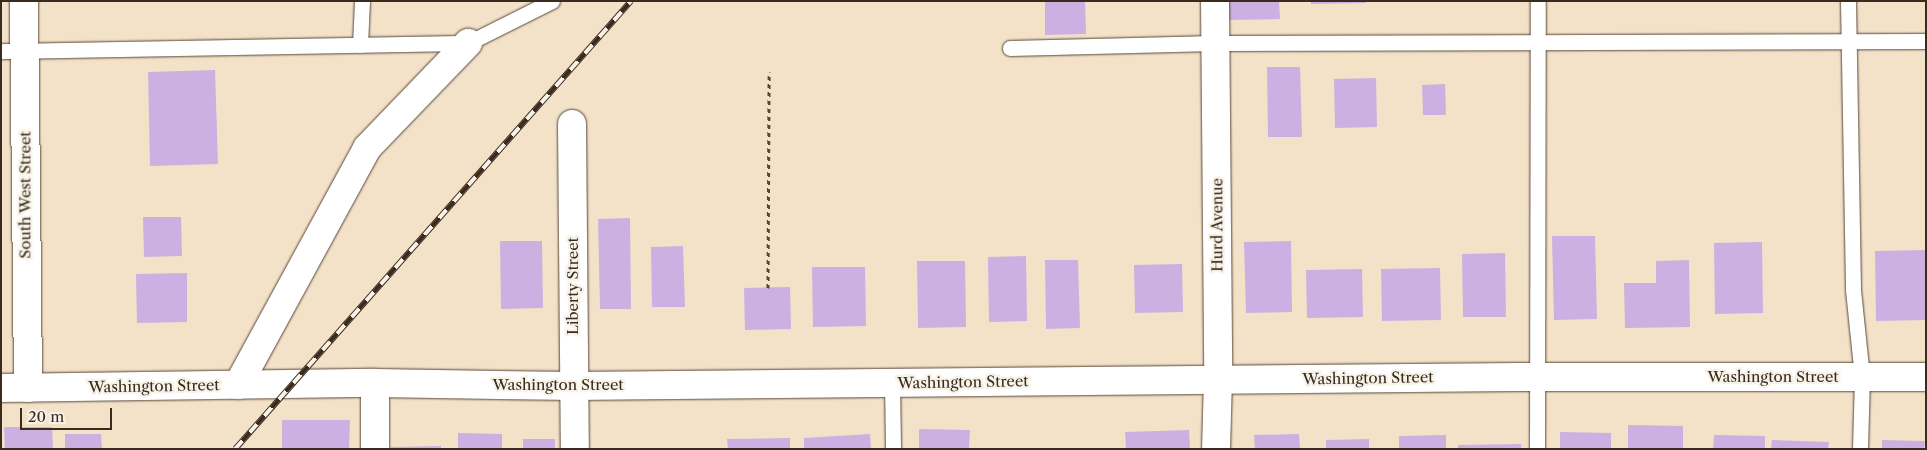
<!DOCTYPE html>
<html>
<head>
<meta charset="utf-8">
<style>
  body { margin:0 }
  #map { position:relative; width:1927px; height:450px; overflow:hidden; background:#f3e2c8; font-family:"Libre Caslon Text",serif }
  div>[style] { position:absolute }
  [style*='--x'] { left:calc(var(--x)*1px); top:calc(var(--y)*1px); width:calc(var(--w)*1px); rotate:calc(var(--a)*1deg) }
  .building>* { inset:0; background:#ccb0e2 }
  .path>* { height:3px; margin-top:-1.5px; transform-origin:0; background:repeating-linear-gradient(90deg,#574638 0 4px,transparent 0 8px) }
  .roads { filter:drop-shadow(0 0 1px #574638) drop-shadow(0 0 1px #574638) }
  .service>* { height:15px; margin:-7.5px; padding:0 7.5px; transform-origin:7.5px; border-radius:7.5px; background:#fff }
  .minor>* { height:28px; margin:-14px; padding:0 14px; transform-origin:14px; border-radius:14px; background:#fff }
  .rail>* { height:5.5px; margin-top:-2.75px; transform-origin:0; background:repeating-linear-gradient(90deg,#f7f3e8 0 11px,#3b2a1e 0 22px); box-sizing:border-box; border-block:1px solid #3b2a1e }
  span { translate:-50% -50%; white-space:nowrap; text-align:center; line-height:1.15; -webkit-text-stroke:4.5px #f7f3e8; paint-order:stroke }
  .street-label { font-size:15px; color:#3b2a1e }
  .frame { position:absolute; inset:0; border:2px solid #3b2a1e; pointer-events:none }
  .scale { position:absolute; left:20px; top:408px; width:92px; height:22px; box-sizing:border-box; border:2px solid #3b2a1e; border-top:0; padding-left:6px; font-size:15px; line-height:18px; white-space:nowrap; color:#3b2a1e; -webkit-text-stroke:4px #f7f3e8; paint-order:stroke }
</style>
</head>
<body>
<div id="map">
  <div class="building">
    <div style="clip-path:polygon(1045px 1px,1085px 1px,1086px 34px,1045px 35px)"></div>
    <div style="clip-path:polygon(1229px 1px,1279px 1px,1280px 19px,1229px 20px)"></div>
    <div style="clip-path:polygon(1311px 1px,1366px 1px,1366px 3px,1311px 4px)"></div>
    <div style="clip-path:polygon(1267px 67px,1300px 67px,1302px 137px,1268px 137px)"></div>
    <div style="clip-path:polygon(215px 70px,218px 164px,150px 166px,148px 72px)"></div>
    <div style="clip-path:polygon(1376px 78px,1377px 127px,1335px 128px,1334px 79px)"></div>
    <div style="clip-path:polygon(1445px 84px,1446px 115px,1423px 115px,1422px 85px)"></div>
    <div style="clip-path:polygon(143px 217px,181px 217px,182px 256px,144px 257px)"></div>
    <div style="clip-path:polygon(630px 218px,631px 309px,600px 309px,598px 219px)"></div>
    <div style="clip-path:polygon(1552px 236px,1595px 236px,1597px 319px,1554px 320px)"></div>
    <div style="clip-path:polygon(500px 241px,542px 241px,543px 308px,501px 309px)"></div>
    <div style="clip-path:polygon(1291px 241px,1292px 312px,1246px 313px,1244px 242px)"></div>
    <div style="clip-path:polygon(1762px 242px,1763px 313px,1715px 314px,1714px 243px)"></div>
    <div style="clip-path:polygon(683px 246px,685px 307px,652px 307px,651px 247px)"></div>
    <div style="clip-path:polygon(1926px 250px,1926px 320px,1876px 321px,1875px 251px)"></div>
    <div style="clip-path:polygon(1505px 253px,1506px 317px,1463px 317px,1462px 254px)"></div>
    <div style="clip-path:polygon(1026px 256px,1027px 321px,989px 322px,988px 257px)"></div>
    <div style="clip-path:polygon(1045px 260px,1078px 260px,1080px 328px,1046px 329px)"></div>
    <div style="clip-path:polygon(1689px 260px,1690px 327px,1625px 328px,1624px 283px,1656px 283px,1656px 261px)"></div>
    <div style="clip-path:polygon(917px 261px,965px 261px,966px 327px,918px 328px)"></div>
    <div style="clip-path:polygon(1182px 264px,1183px 312px,1135px 313px,1134px 265px)"></div>
    <div style="clip-path:polygon(812px 267px,865px 267px,866px 326px,813px 327px)"></div>
    <div style="clip-path:polygon(1440px 268px,1441px 320px,1382px 321px,1381px 269px)"></div>
    <div style="clip-path:polygon(1362px 269px,1363px 317px,1307px 318px,1306px 270px)"></div>
    <div style="clip-path:polygon(187px 273px,187px 322px,137px 323px,136px 274px)"></div>
    <div style="clip-path:polygon(790px 287px,791px 329px,745px 330px,744px 288px)"></div>
    <div style="clip-path:polygon(282px 420px,350px 420px,349px 449px,282px 449px)"></div>
    <div style="clip-path:polygon(1628px 425px,1683px 426px,1683px 449px,1628px 449px)"></div>
    <div style="clip-path:polygon(4px 427px,52px 427px,53px 449px,5px 449px)"></div>
    <div style="clip-path:polygon(919px 429px,970px 430px,969px 449px,919px 449px)"></div>
    <div style="clip-path:polygon(1189px 430px,1190px 449px,1126px 449px,1125px 432px)"></div>
    <div style="clip-path:polygon(1560px 432px,1611px 433px,1611px 449px,1560px 449px)"></div>
    <div style="clip-path:polygon(458px 433px,502px 434px,502px 449px,458px 449px)"></div>
    <div style="clip-path:polygon(65px 434px,101px 434px,102px 449px,65px 449px)"></div>
    <div style="clip-path:polygon(870px 434px,871px 449px,804px 449px,804px 438px)"></div>
    <div style="clip-path:polygon(1299px 434px,1300px 449px,1255px 449px,1254px 435px)"></div>
    <div style="clip-path:polygon(1446px 435px,1446px 449px,1399px 449px,1399px 436px)"></div>
    <div style="clip-path:polygon(1714px 435px,1765px 436px,1765px 449px,1713px 449px)"></div>
    <div style="clip-path:polygon(790px 438px,790px 449px,728px 449px,727px 439px)"></div>
    <div style="clip-path:polygon(523px 439px,555px 439px,555px 449px,523px 449px)"></div>
    <div style="clip-path:polygon(1369px 439px,1369px 449px,1326px 449px,1326px 440px)"></div>
    <div style="clip-path:polygon(1772px 440px,1829px 442px,1828px 449px,1771px 449px)"></div>
    <div style="clip-path:polygon(1882px 440px,1925px 441px,1924px 449px,1882px 449px)"></div>
    <div style="clip-path:polygon(1521px 444px,1521px 449px,1458px 449px,1458px 445px)"></div>
    <div style="clip-path:polygon(441px 446px,441px 449px,391px 449px,391px 447px)"></div>
  </div>
  <div class="path">
    <div style="--x:768;--y:288;--w:216;--a:-89.7"></div>
  </div>
  <div class="roads">
    <div class="service">
      <div style="--x:1848;--y:1;--w:289;--a:89"></div>
      <div style="--x:1853;--y:290;--w:87;--a:84.1"></div>
      <div style="--x:1862;--y:377;--w:72;--a:91.6"></div>
      <div style="--x:360;--y:45;--w:44;--a:-87.4"></div>
      <div style="--x:1010;--y:48;--w:205;--a:-1.4"></div>
      <div style="--x:1215;--y:43;--w:711;--a:-0.16"></div>
      <div style="--x:1;--y:51;--w:467;--a:-1"></div>
      <div style="--x:468;--y:43;--w:94;--a:-26.6"></div>
      <div style="--x:892;--y:383;--w:66;--a:89.1"></div>
      <div style="--x:1537;--y:449;--w:448;--a:-89.9"></div>
    </div>
    <div class="minor">
      <div style="--x:24;--y:1;--w:387;--a:89.4"></div>
      <div style="--x:1215;--y:1;--w:378;--a:89.5"></div>
      <div style="--x:1218;--y:379;--w:70;--a:91.6"></div>
      <div style="--x:572;--y:124;--w:325;--a:89.5"></div>
      <div style="--x:238;--y:385;--w:270;--a:-61.4"></div>
      <div style="--x:367;--y:148;--w:146;--a:-46.1"></div>
      <div style="--x:1;--y:388;--w:374;--a:-0.8"></div>
      <div style="--x:375;--y:383;--w:198;--a:0.9"></div>
      <div style="--x:573;--y:386;--w:945;--a:-0.55"></div>
      <div style="--x:1518;--y:377;--w:408;--a:0"></div>
      <div style="--x:375;--y:449;--w:66;--a:-90"></div>
    </div>
  </div>
  <div class="rail">
    <div style="--x:235;--y:449;--w:598;--a:-48.53"></div>
  </div>
  <div class="street-label">
    <span style="left:25px;top:195px;rotate:-90deg">South West Street</span>
    <span style="left:1217px;top:225px;rotate:-90deg">Hurd Avenue</span>
    <span style="left:573px;top:286px;rotate:-90deg">Liberty Street</span>
    <span style="left:1773px;top:377px">Washington Street</span>
    <span style="left:1368px;top:378px;rotate:-1deg">Washington Street</span>
    <span style="left:963px;top:382px;rotate:-1deg">Washington Street</span>
    <span style="left:558px;top:385px">Washington Street</span>
    <span style="left:154px;top:386px;rotate:-1deg">Washington Street</span>
  </div>
  <div class="frame"></div>
  <div class="scale">20 m</div>
</div>
</body>
</html>
